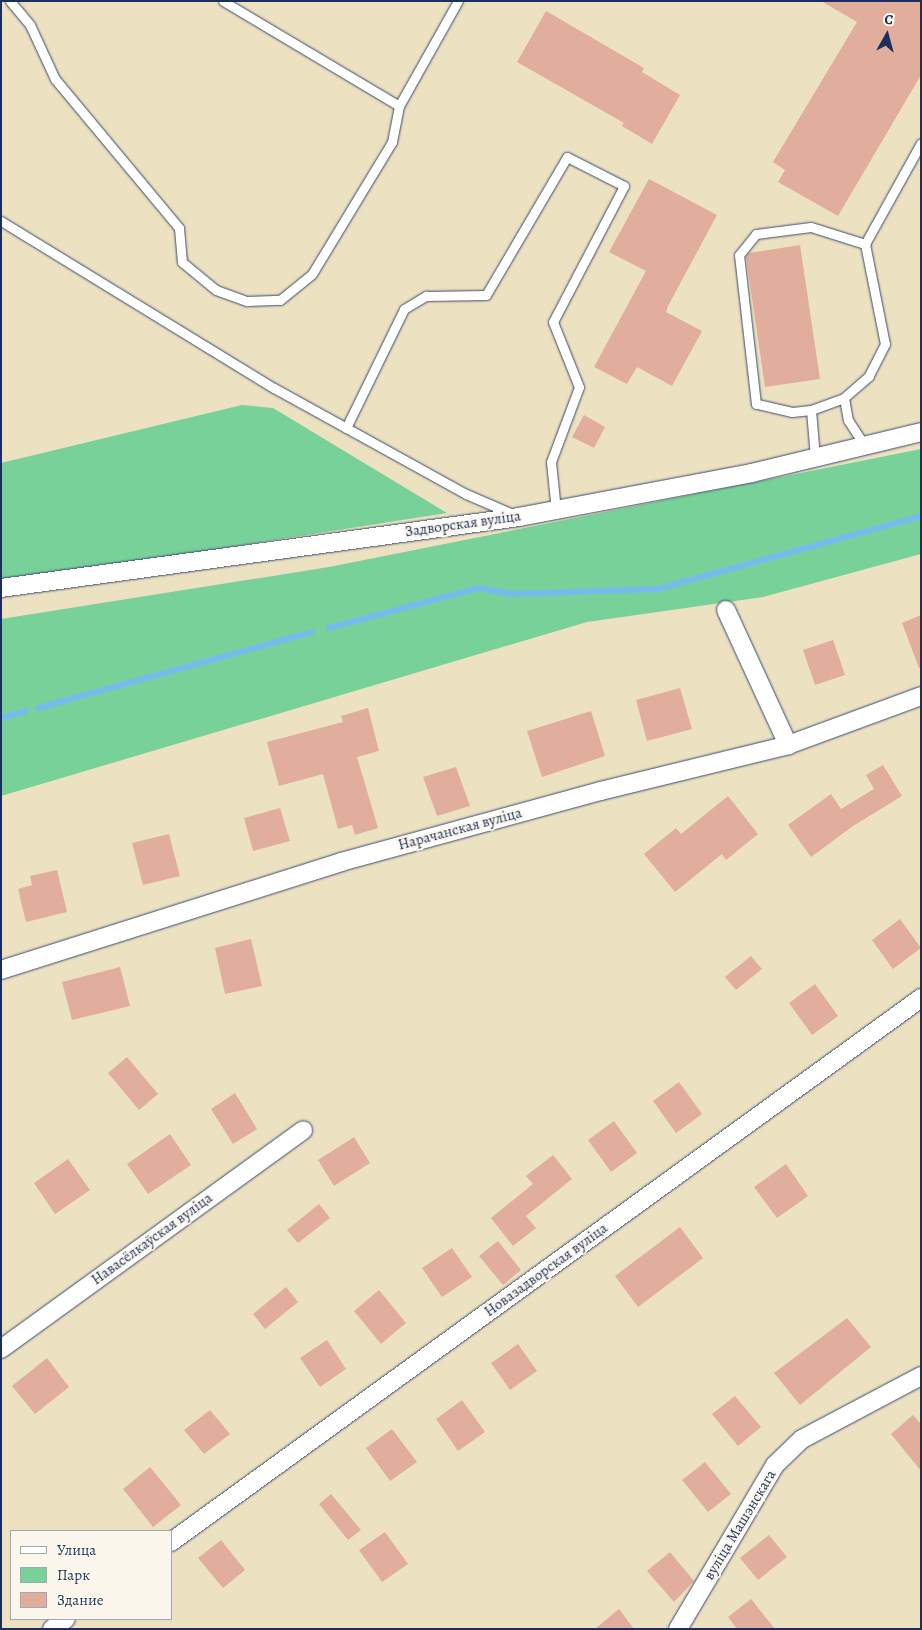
<!DOCTYPE html>
<html>
<head>
<meta charset="utf-8">
<style>
  body { margin:0 }
  #map { position:relative; width:922px; height:1630px; overflow:hidden; background:#ece2c1; font-family:Alegreya,serif }
  div>[style] { position:absolute }
  [style*='--x'] { left:calc(var(--x)*1px); top:calc(var(--y)*1px); width:calc(var(--w)*1px); rotate:calc(var(--a)*1deg) }
  .green>* { inset:0; background:#78d198 }
  .stream>* { height:6px; margin:-3px; padding:0 3px; transform-origin:3px; border-radius:3px; background:#77bbed }
  .building>* { inset:0; background:#e1ae9d }
  .roads { filter:drop-shadow(0 0 1px #3a4a6d) drop-shadow(0 0 1px #3a4a6d) }
  .service>* { height:9px; margin:-4.5px; padding:0 4.5px; transform-origin:4.5px; border-radius:4.5px; background:#fff }
  .minor>* { height:18px; margin:-9px; padding:0 9px; transform-origin:9px; border-radius:9px; background:#fff }
  span { translate:-50% -50%; white-space:nowrap; text-align:center; line-height:1.15; -webkit-text-stroke:4px #fbf7ec; paint-order:stroke }
  .street-label { font-size:15px; color:#1b2f5e }
  .frame { position:absolute; inset:0; border:2px solid #1b2f5e; pointer-events:none }
  .legend { position:absolute; left:10px; top:1530px; width:162px; height:90px; box-sizing:border-box; background:#fbf7ec; border:1px solid #a1a7b3; margin:0; padding:6px 9px; list-style:none; font-size:15px; color:#1b2f5e }
  .legend li { display:flex; align-items:center; gap:10px; height:25px }
  .legend b { width:25px; border:1px solid #a1a7b3 }
  .north { position:absolute; left:862px; top:10px; width:50px; height:50px; -webkit-text-stroke:4px #fbf7ec; paint-order:stroke; rotate:7deg; font-size:14px; font-weight:700; line-height:20px; text-align:center; color:#1b2f5e }
  .north::after { content:''; display:block; margin:auto; width:18px; height:22px; background:#1b2f5e; clip-path:polygon(50% 0,100% 100%,50% 72%,0 100%) }
</style>
</head>
<body>
<div id="map">
  <div class="green">
    <div style="clip-path:polygon(242px 405px,273px 408px,447px 513px,1px 583px,1px 463px)"></div>
    <div style="clip-path:polygon(921px 449px,921px 554px,763px 597px,587px 622px,1px 796px,1px 619px,329px 567px)"></div>
  </div>
  <div class="stream">
    <div style="--x:329;--y:628;--w:154;--a:-15"></div>
    <div style="--x:478;--y:588;--w:36;--a:10"></div>
    <div style="--x:513;--y:594;--w:145;--a:-2"></div>
    <div style="--x:658;--y:589;--w:273;--a:-15.5"></div>
    <div style="--x:38;--y:708;--w:284;--a:-15.5"></div>
    <div style="--x:1;--y:718;--w:26;--a:-16"></div>
  </div>
  <div class="building">
    <div style="clip-path:polygon(821px 1px,921px 1px,921px 75px,838px 216px,778px 182px,785px 170px,773px 162px,857px 22px)"></div>
    <div style="clip-path:polygon(546px 11px,644px 68px,642px 72px,680px 95px,652px 144px,622px 126px,624px 123px,517px 62px)"></div>
    <div style="clip-path:polygon(649px 179px,717px 215px,668px 306px,666px 312px,702px 331px,672px 386px,637px 367px,627px 384px,594px 367px,646px 271px,609px 252px)"></div>
    <div style="clip-path:polygon(800px 245px,820px 379px,765px 387px,746px 257px,749px 253px)"></div>
    <div style="clip-path:polygon(584px 415px,605px 427px,594px 448px,572px 437px)"></div>
    <div style="clip-path:polygon(921px 615px,921px 668px,919px 668px,902px 623px)"></div>
    <div style="clip-path:polygon(833px 640px,845px 675px,815px 685px,803px 650px)"></div>
    <div style="clip-path:polygon(680px 688px,692px 729px,647px 741px,636px 700px)"></div>
    <div style="clip-path:polygon(368px 708px,379px 751px,357px 757px,378px 828px,355px 835px,352px 825px,338px 829px,323px 774px,279px 786px,267px 742px,343px 722px,341px 716px)"></div>
    <div style="clip-path:polygon(591px 711px,605px 756px,542px 777px,527px 731px)"></div>
    <div style="clip-path:polygon(883px 765px,902px 796px,853px 826px,811px 857px,788px 825px,831px 794px,841px 809px,874px 789px,866px 775px)"></div>
    <div style="clip-path:polygon(456px 767px,470px 806px,437px 816px,423px 777px)"></div>
    <div style="clip-path:polygon(728px 796px,758px 834px,726px 860px,722px 854px,675px 892px,644px 854px,676px 828px,681px 834px)"></div>
    <div style="clip-path:polygon(280px 808px,290px 841px,253px 851px,244px 818px)"></div>
    <div style="clip-path:polygon(169px 834px,180px 876px,143px 885px,132px 843px)"></div>
    <div style="clip-path:polygon(57px 870px,67px 912px,26px 922px,18px 889px,32px 885px,30px 876px)"></div>
    <div style="clip-path:polygon(900px 919px,921px 948px,893px 969px,872px 940px)"></div>
    <div style="clip-path:polygon(251px 939px,262px 986px,225px 994px,215px 948px)"></div>
    <div style="clip-path:polygon(751px 956px,762px 969px,736px 990px,725px 977px)"></div>
    <div style="clip-path:polygon(120px 967px,130px 1006px,72px 1020px,62px 982px)"></div>
    <div style="clip-path:polygon(815px 984px,838px 1016px,812px 1035px,789px 1003px)"></div>
    <div style="clip-path:polygon(127px 1057px,158px 1094px,139px 1110px,108px 1073px)"></div>
    <div style="clip-path:polygon(679px 1082px,702px 1114px,676px 1133px,653px 1101px)"></div>
    <div style="clip-path:polygon(235px 1093px,257px 1129px,233px 1144px,211px 1109px)"></div>
    <div style="clip-path:polygon(614px 1121px,637px 1153px,611px 1172px,588px 1140px)"></div>
    <div style="clip-path:polygon(170px 1134px,191px 1165px,148px 1194px,127px 1164px)"></div>
    <div style="clip-path:polygon(354px 1137px,370px 1163px,334px 1186px,318px 1160px)"></div>
    <div style="clip-path:polygon(553px 1155px,572px 1179px,526px 1216px,536px 1228px,513px 1246px,491px 1218px,533px 1184px,526px 1176px)"></div>
    <div style="clip-path:polygon(68px 1159px,90px 1190px,55px 1214px,34px 1183px)"></div>
    <div style="clip-path:polygon(786px 1164px,808px 1196px,777px 1218px,754px 1187px)"></div>
    <div style="clip-path:polygon(319px 1204px,330px 1218px,298px 1243px,287px 1230px)"></div>
    <div style="clip-path:polygon(680px 1227px,703px 1258px,638px 1307px,615px 1276px)"></div>
    <div style="clip-path:polygon(498px 1241px,521px 1270px,503px 1285px,479px 1256px)"></div>
    <div style="clip-path:polygon(452px 1248px,472px 1277px,442px 1297px,422px 1268px)"></div>
    <div style="clip-path:polygon(286px 1287px,298px 1302px,265px 1329px,253px 1314px)"></div>
    <div style="clip-path:polygon(379px 1290px,406px 1323px,381px 1344px,354px 1311px)"></div>
    <div style="clip-path:polygon(847px 1318px,871px 1347px,800px 1405px,774px 1373px)"></div>
    <div style="clip-path:polygon(327px 1340px,346px 1369px,320px 1387px,300px 1358px)"></div>
    <div style="clip-path:polygon(518px 1344px,537px 1371px,510px 1390px,491px 1363px)"></div>
    <div style="clip-path:polygon(47px 1358px,69px 1387px,35px 1414px,12px 1386px)"></div>
    <div style="clip-path:polygon(735px 1396px,761px 1427px,738px 1446px,712px 1414px)"></div>
    <div style="clip-path:polygon(462px 1400px,485px 1432px,458px 1451px,436px 1419px)"></div>
    <div style="clip-path:polygon(210px 1410px,230px 1434px,204px 1454px,184px 1430px)"></div>
    <div style="clip-path:polygon(913px 1415px,921px 1424px,921px 1471px,891px 1434px)"></div>
    <div style="clip-path:polygon(392px 1429px,417px 1462px,390px 1481px,366px 1448px)"></div>
    <div style="clip-path:polygon(705px 1462px,731px 1494px,708px 1512px,682px 1480px)"></div>
    <div style="clip-path:polygon(150px 1467px,181px 1505px,153px 1527px,123px 1489px)"></div>
    <div style="clip-path:polygon(331px 1494px,361px 1530px,348px 1540px,319px 1504px)"></div>
    <div style="clip-path:polygon(385px 1532px,408px 1564px,382px 1582px,359px 1550px)"></div>
    <div style="clip-path:polygon(769px 1535px,787px 1557px,758px 1580px,740px 1558px)"></div>
    <div style="clip-path:polygon(221px 1540px,245px 1570px,223px 1588px,198px 1558px)"></div>
    <div style="clip-path:polygon(670px 1552px,694px 1581px,674px 1602px,647px 1571px)"></div>
    <div style="clip-path:polygon(751px 1599px,775px 1629px,737px 1629px,728px 1617px)"></div>
    <div style="clip-path:polygon(619px 1609px,634px 1629px,595px 1629px)"></div>
  </div>
  <div class="roads">
    <div class="service">
      <div style="--x:10;--y:1;--w:31;--a:50"></div>
      <div style="--x:30;--y:25;--w:60;--a:65.2"></div>
      <div style="--x:55;--y:79;--w:194;--a:50.2"></div>
      <div style="--x:179;--y:228;--w:34;--a:85"></div>
      <div style="--x:182;--y:262;--w:44;--a:39.5"></div>
      <div style="--x:216;--y:290;--w:33;--a:20"></div>
      <div style="--x:247;--y:301;--w:33;--a:-2"></div>
      <div style="--x:280;--y:300;--w:41;--a:-39.1"></div>
      <div style="--x:312;--y:274;--w:154;--a:-58.8"></div>
      <div style="--x:392;--y:142;--w:37;--a:-79"></div>
      <div style="--x:223;--y:1;--w:205;--a:30.8"></div>
      <div style="--x:399;--y:106;--w:120;--a:-60.7"></div>
      <div style="--x:1;--y:221;--w:320;--a:31.5"></div>
      <div style="--x:274;--y:388;--w:219;--a:28.9"></div>
      <div style="--x:466;--y:494;--w:53;--a:23.2"></div>
      <div style="--x:865;--y:244;--w:115;--a:-61"></div>
      <div style="--x:844;--y:398;--w:35;--a:160"></div>
      <div style="--x:811;--y:410;--w:19;--a:174"></div>
      <div style="--x:792;--y:412;--w:37;--a:-167"></div>
      <div style="--x:756;--y:404;--w:150;--a:-96.5"></div>
      <div style="--x:739;--y:255;--w:27;--a:-51"></div>
      <div style="--x:756;--y:234;--w:55;--a:-7.3"></div>
      <div style="--x:811;--y:227;--w:57;--a:17.5"></div>
      <div style="--x:865;--y:244;--w:102;--a:78.7"></div>
      <div style="--x:885;--y:344;--w:36;--a:117"></div>
      <div style="--x:869;--y:376;--w:33;--a:139"></div>
      <div style="--x:844;--y:398;--w:22;--a:80"></div>
      <div style="--x:848;--y:420;--w:31;--a:57"></div>
      <div style="--x:811;--y:410;--w:48;--a:85.2"></div>
      <div style="--x:346;--y:428;--w:132;--a:-64"></div>
      <div style="--x:404;--y:309;--w:26;--a:-31"></div>
      <div style="--x:426;--y:296;--w:60;--a:-1"></div>
      <div style="--x:486;--y:295;--w:160;--a:-59.6"></div>
      <div style="--x:567;--y:157;--w:64;--a:27"></div>
      <div style="--x:624;--y:186;--w:153;--a:117.6"></div>
      <div style="--x:553;--y:322;--w:70;--a:68.2"></div>
      <div style="--x:579;--y:387;--w:80;--a:110.5"></div>
      <div style="--x:551;--y:462;--w:48;--a:84.1"></div>
    </div>
    <div class="minor">
      <div style="--x:1;--y:588;--w:523;--a:-7.8"></div>
      <div style="--x:519;--y:517;--w:237;--a:-10.7"></div>
      <div style="--x:752;--y:473;--w:174;--a:-13.6"></div>
      <div style="--x:726;--y:610;--w:149;--a:65.3"></div>
      <div style="--x:1;--y:970;--w:357;--a:-17.6"></div>
      <div style="--x:341;--y:862;--w:269;--a:-15.3"></div>
      <div style="--x:600;--y:791;--w:194;--a:-13.7"></div>
      <div style="--x:788;--y:745;--w:142;--a:-20.2"></div>
      <div style="--x:1;--y:1349;--w:373;--a:-35.9"></div>
      <div style="--x:171;--y:1542;--w:927;--a:-35.95"></div>
      <div style="--x:52;--y:1629;--w:17;--a:-36"></div>
      <div style="--x:678;--y:1629;--w:191;--a:-59.4"></div>
      <div style="--x:775;--y:1465;--w:37;--a:-44"></div>
      <div style="--x:802;--y:1439;--w:135;--a:-27.9"></div>
    </div>
  </div>
  <div class="street-label">
    <span style="left:463px;top:524px;rotate:-8deg">Задворская вуліца</span>
    <span style="left:460px;top:829px;rotate:-15deg">Нарачанская вуліца</span>
    <span style="left:152px;top:1239px;rotate:-36deg">Навасёлкаўская вуліца</span>
    <span style="left:546px;top:1270px;rotate:-36deg">Новазадворская вуліца</span>
    <span style="left:740px;top:1525px;rotate:-59deg">вуліца Машэнскага</span>
  </div>
  <div class="frame"></div>
  <ul class="legend">
  <li><b style="height:6px;background:#fff"></b>Улица</li>
  <li><b style="height:14px;background:#78d198"></b>Парк</li>
  <li><b style="height:14px;background:#e1ae9d"></b>Здание</li>
  </ul>
  <div class="north">С</div>
</div>
</body>
</html>
